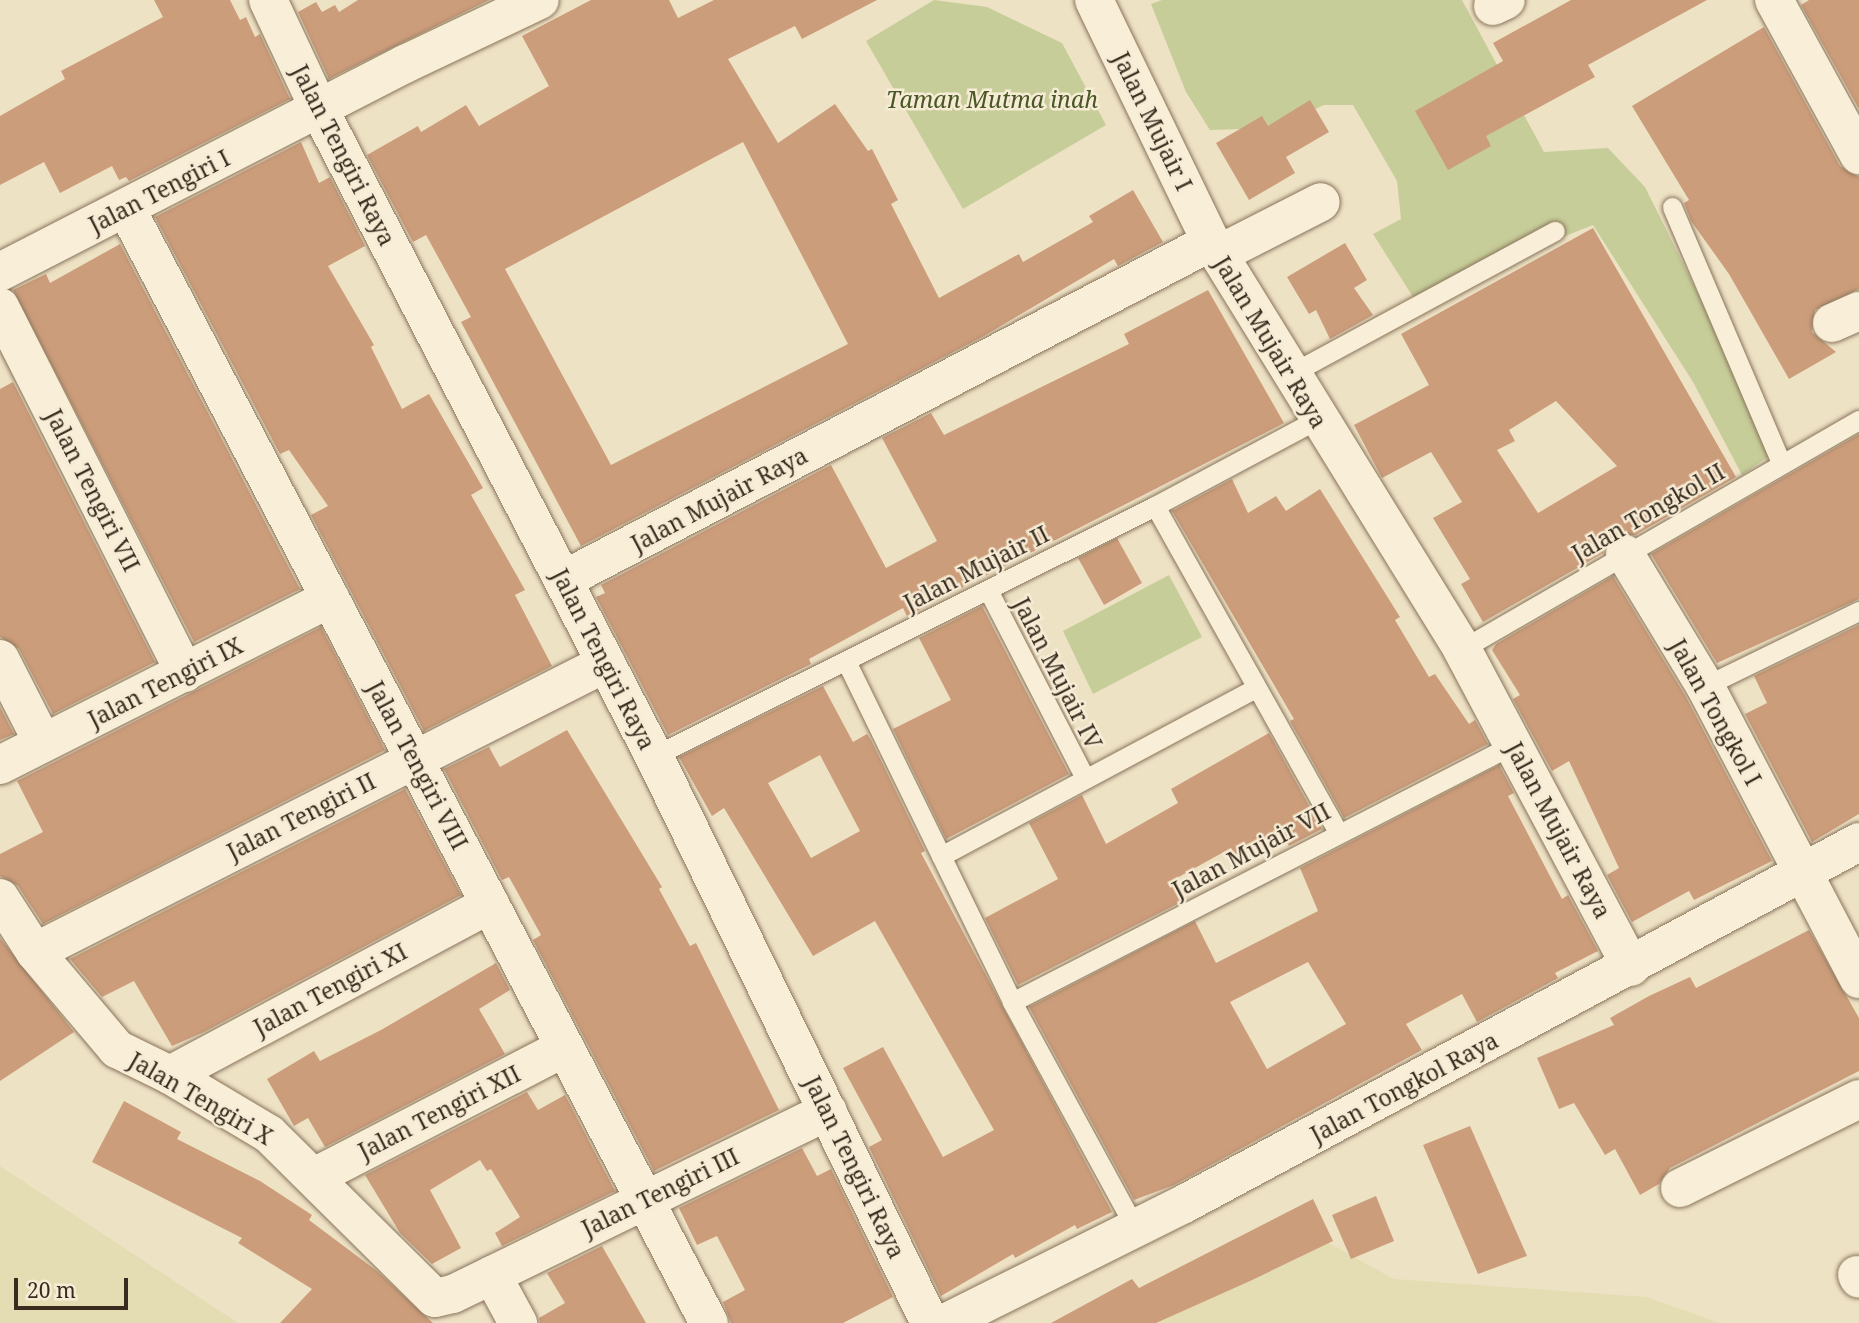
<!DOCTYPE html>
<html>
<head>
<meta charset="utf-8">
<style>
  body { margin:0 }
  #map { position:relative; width:1859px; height:1323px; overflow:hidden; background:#eee2c5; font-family:"Noto Serif",serif }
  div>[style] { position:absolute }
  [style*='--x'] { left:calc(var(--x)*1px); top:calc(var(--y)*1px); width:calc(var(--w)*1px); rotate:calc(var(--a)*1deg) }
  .farmland>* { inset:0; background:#e4dcb2 }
  .green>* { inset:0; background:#c6cd99 }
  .building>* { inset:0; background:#cc9d7b }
  .roads { filter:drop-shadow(0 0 2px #89745b) drop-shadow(0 0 2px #89745b) }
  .lane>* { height:19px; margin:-9.5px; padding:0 9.5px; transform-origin:9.5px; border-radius:9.5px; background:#f9efd8 }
  .street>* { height:38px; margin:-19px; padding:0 19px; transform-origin:19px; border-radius:19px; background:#f9efd8 }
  span { translate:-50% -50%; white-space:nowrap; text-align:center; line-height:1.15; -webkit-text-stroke:5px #f6ecd5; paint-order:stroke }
  .park-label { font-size:23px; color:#495625; font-style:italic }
  .street-label { font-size:23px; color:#392c1f }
  .scale { position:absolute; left:14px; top:1278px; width:114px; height:32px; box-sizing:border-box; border:4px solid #392c1f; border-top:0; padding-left:9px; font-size:21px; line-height:24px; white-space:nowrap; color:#392c1f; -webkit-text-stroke:5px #f6ecd5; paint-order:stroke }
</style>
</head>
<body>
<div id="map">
  <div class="farmland">
    <div style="clip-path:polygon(0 1166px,238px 1323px,0 1323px)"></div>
    <div style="clip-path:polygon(1283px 1218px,1394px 1279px,1646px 1297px,1720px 1323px,1082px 1323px)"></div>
  </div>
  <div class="green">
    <div style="clip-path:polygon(934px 0,987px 7px,1062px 43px,1106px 125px,963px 209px,866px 41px)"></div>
    <div style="clip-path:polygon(1162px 0,1462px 0,1544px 152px,1608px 148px,1645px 187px,1776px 451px,1742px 475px,1693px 382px,1593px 225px,1413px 297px,1373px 234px,1401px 219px,1397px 181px,1353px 105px,1324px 105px,1275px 128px,1210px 130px,1186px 92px,1151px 4px)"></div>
    <div style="clip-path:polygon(1169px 575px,1202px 637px,1093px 694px,1063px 631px)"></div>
  </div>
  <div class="building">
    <div style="clip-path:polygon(154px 0,230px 0,240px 20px,246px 17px,255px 37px,260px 34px,290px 99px,129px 181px,126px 177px,119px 180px,112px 166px,60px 193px,44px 162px,0 185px,0 116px,65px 79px,61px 71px,163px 17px)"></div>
    <div style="clip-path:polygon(358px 0,489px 0,329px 79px,298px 12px,316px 2px,322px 12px,335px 5px,339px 12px)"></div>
    <div style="clip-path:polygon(evenodd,591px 0,669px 0,678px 18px,714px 0,877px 0,802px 39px,795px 26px,728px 59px,778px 143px,835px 104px,868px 151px,872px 149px,898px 200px,891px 204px,939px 298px,1019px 254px,1023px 262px,1093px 222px,1089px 216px,1133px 190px,1163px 242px,1118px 266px,1114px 259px,984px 336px,581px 546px,461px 322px,471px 317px,426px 235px,413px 242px,367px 155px,418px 126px,421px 132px,466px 105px,479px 126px,549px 86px,522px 36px,591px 0,743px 142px,848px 344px,611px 465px,505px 269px,743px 142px)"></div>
    <div style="clip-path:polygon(1571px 0,1707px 0,1588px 65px,1595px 77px,1486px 136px,1491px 146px,1448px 170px,1415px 111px,1503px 61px,1493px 43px)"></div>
    <div style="clip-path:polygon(1809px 0,1859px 0,1859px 109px,1801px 5px)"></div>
    <div style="clip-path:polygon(1764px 27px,1840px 166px,1859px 177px,1859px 289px,1815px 310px,1812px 332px,1836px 352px,1789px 379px,1729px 274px,1691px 221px,1684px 203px,1689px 200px,1632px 106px)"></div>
    <div style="clip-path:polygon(1310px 100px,1329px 132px,1286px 157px,1295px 173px,1249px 200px,1216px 143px,1262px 116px,1268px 126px)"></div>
    <div style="clip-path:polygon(301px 142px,319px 183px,330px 177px,365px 246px,328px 266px,374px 345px,371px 347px,402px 409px,429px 394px,483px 488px,471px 495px,525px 590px,515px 595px,552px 666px,424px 731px,311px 515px,328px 506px,289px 450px,280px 454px,155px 217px)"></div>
    <div style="clip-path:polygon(evenodd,1593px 228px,1736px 477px,1635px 535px,1614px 535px,1603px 553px,1483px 622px,1461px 584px,1470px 579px,1433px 518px,1462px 502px,1431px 452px,1382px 478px,1354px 425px,1429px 385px,1401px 334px,1593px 228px,1556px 401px,1617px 466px,1538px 513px,1497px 450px,1515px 441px,1509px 430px,1556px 401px)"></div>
    <div style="clip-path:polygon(1345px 243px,1367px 280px,1354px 288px,1373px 315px,1330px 339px,1316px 310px,1309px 314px,1287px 277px)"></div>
    <div style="clip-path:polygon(120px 244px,300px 589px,194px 642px,13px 290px,46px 274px,50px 283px)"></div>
    <div style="clip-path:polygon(1208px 290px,1284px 423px,907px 616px,903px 608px,809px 659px,811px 664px,668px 735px,596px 597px,605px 593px,601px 585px,831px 465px,886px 568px,937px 541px,882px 438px,931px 413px,944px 435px,1129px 344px,1124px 334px)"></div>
    <div style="clip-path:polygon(13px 382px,155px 662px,53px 714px,19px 649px,0 637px,0 389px)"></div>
    <div style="clip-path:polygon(1859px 434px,1859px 599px,1717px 663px,1651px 554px)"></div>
    <div style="clip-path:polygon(1232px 479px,1248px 513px,1276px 496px,1286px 511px,1320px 489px,1400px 617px,1395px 620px,1429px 677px,1435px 674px,1469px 724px,1475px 720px,1488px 744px,1344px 818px,1290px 721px,1294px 719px,1172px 511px)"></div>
    <div style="clip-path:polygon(1117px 538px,1142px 583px,1104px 605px,1078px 558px)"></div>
    <div style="clip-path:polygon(1613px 576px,1686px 697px,1772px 861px,1694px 900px,1689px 891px,1632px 922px,1607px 875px,1619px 868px,1569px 761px,1552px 771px,1513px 699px,1520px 695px,1492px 650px,1496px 644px)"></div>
    <div style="clip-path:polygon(982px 606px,1069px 774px,946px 839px,893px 729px,951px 700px,919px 638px)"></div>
    <div style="clip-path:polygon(1859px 625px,1859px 814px,1812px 842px,1745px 714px,1767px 703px,1754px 676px)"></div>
    <div style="clip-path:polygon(321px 627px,385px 750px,43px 924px,18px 886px,0 876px,0 854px,43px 832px,17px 781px)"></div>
    <div style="clip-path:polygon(evenodd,823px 686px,853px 742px,867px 734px,871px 740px,925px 851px,921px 853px,1112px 1212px,1077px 1229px,1075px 1225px,1015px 1258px,1013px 1254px,941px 1296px,869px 1147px,882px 1140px,843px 1068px,883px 1047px,943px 1157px,994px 1130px,875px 921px,813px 956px,724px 808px,712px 816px,679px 757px,823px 686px,820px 755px,860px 831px,811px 858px,768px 783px,820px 755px)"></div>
    <div style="clip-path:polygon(0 707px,14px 734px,0 740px)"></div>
    <div style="clip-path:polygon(567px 730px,662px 887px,659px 889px,690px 946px,696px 943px,779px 1110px,654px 1171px,533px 940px,541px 935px,509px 877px,502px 880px,444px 769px,489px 747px,500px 767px)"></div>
    <div style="clip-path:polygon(1269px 733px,1322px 829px,1289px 846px,1281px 831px,1236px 857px,1231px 848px,1175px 879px,1185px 900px,1018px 985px,985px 918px,1058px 879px,1029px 823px,1082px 795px,1106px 844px,1178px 803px,1171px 789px)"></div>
    <div style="clip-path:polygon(evenodd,1499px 765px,1514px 793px,1508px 796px,1562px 899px,1568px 895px,1598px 951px,1555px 973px,1558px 978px,1477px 1022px,1462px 994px,1406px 1024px,1422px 1050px,1174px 1185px,1134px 1200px,1029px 1007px,1195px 921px,1216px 963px,1318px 911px,1300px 868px,1499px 765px,1308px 962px,1346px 1024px,1267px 1069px,1230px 1002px,1308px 962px)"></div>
    <div style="clip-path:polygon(405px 789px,461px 895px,204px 1032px,172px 1046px,134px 981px,102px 997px,70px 959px)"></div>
    <div style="clip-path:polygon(1809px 930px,1859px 1018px,1859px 1071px,1670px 1168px,1659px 1184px,1640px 1195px,1615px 1149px,1605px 1155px,1574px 1103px,1559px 1109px,1537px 1058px,1614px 1025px,1610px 1018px,1649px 996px,1690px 977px,1696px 988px)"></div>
    <div style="clip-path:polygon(0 938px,74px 1032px,0 1081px)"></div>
    <div style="clip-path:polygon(496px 963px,510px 990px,479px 1009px,505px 1054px,325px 1147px,308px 1118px,294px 1126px,267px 1079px,314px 1051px,320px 1061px,381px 1030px)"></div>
    <div style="clip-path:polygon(527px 1092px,538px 1110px,565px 1095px,615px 1191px,502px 1246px,495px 1233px,520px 1217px,491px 1169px,487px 1171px,480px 1160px,430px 1190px,461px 1248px,432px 1264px,400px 1233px,365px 1175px)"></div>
    <div style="clip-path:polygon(124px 1101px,181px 1132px,177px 1139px,260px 1181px,312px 1215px,309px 1220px,377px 1271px,433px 1323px,280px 1323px,312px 1289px,238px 1243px,242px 1238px,92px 1162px)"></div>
    <div style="clip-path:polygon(1470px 1126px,1527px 1256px,1478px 1274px,1423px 1145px)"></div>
    <div style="clip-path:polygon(802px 1148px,817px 1176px,831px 1169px,893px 1297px,843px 1323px,731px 1323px,723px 1302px,745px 1290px,717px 1236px,697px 1245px,679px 1208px)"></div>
    <div style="clip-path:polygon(1376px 1196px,1394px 1241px,1351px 1259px,1332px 1215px)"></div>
    <div style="clip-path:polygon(1313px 1199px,1333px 1241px,1250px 1281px,1156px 1323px,1051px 1323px,1132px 1279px,1139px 1288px)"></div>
    <div style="clip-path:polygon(602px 1246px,646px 1323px,540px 1323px,539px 1318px,565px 1303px,547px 1273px)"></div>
  </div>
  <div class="roads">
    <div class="lane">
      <div style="--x:1672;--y:207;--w:278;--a:66.9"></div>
      <div style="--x:1290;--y:374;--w:301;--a:-28.4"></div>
      <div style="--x:1155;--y:506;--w:374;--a:60.7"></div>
      <div style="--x:988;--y:590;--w:212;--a:62.7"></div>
      <div style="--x:1462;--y:649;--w:458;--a:-30"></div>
      <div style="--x:846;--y:661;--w:379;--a:64"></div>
      <div style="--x:1012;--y:1002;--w:257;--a:61.4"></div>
      <div style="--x:1705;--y:686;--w:171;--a:-26"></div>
      <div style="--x:654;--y:756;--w:560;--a:-26.52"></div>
      <div style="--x:1155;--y:506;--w:185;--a:-28.1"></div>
      <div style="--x:941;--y:856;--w:357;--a:-28.1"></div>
      <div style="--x:1012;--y:1002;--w:564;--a:-27.2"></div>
    </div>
    <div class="street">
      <div style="--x:268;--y:0;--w:120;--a:64.9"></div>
      <div style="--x:319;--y:109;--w:729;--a:62.63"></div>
      <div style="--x:654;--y:756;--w:631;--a:64.04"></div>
      <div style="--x:1094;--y:0;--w:269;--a:64.2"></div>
      <div style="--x:1211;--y:242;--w:478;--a:58.3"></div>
      <div style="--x:1462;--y:649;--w:360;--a:62"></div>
      <div style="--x:1774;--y:0;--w:177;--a:61.3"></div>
      <div style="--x:1493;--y:6;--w:14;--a:-25"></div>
      <div style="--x:126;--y:208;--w:1258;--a:62.4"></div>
      <div style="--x:1219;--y:254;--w:114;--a:-27"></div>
      <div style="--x:0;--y:272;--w:455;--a:-27.2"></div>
      <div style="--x:405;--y:64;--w:149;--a:-25.4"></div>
      <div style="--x:0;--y:307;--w:410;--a:63.2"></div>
      <div style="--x:1832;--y:323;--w:30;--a:-24"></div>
      <div style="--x:1625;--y:554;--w:154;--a:58.8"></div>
      <div style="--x:1705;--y:686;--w:331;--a:62.3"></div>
      <div style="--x:563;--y:580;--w:731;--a:-27.55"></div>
      <div style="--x:0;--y:659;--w:94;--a:62.9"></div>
      <div style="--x:0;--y:765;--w:370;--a:-26.8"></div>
      <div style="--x:0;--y:898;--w:64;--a:57.1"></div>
      <div style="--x:35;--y:952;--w:127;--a:49.8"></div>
      <div style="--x:117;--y:1049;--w:59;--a:26.1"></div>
      <div style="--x:170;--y:1075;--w:115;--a:30.8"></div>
      <div style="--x:269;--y:1134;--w:233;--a:44.7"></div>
      <div style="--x:435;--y:1298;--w:18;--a:-13"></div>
      <div style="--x:453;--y:1294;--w:417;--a:-26"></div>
      <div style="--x:35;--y:952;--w:640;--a:-26.85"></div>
      <div style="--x:170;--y:1075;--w:363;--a:-28.1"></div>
      <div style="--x:316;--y:1176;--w:277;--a:-27.3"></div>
      <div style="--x:1680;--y:1188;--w:200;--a:-26.4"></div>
      <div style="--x:492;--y:1275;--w:55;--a:61.6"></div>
      <div style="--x:1857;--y:1275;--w:4;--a:63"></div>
      <div style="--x:945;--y:1323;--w:267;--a:-26.5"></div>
      <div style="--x:1184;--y:1204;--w:766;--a:-28.2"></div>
    </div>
  </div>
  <div class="park-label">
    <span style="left:992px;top:99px">Taman Mutma inah</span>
  </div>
  <div class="street-label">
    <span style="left:1153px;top:121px;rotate:64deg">Jalan Mujair I</span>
    <span style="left:344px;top:155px;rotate:63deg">Jalan Tengiri Raya</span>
    <span style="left:159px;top:191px;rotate:-27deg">Jalan Tengiri I</span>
    <span style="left:1271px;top:342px;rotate:59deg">Jalan Mujair Raya</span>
    <span style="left:93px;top:490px;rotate:63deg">Jalan Tengiri VII</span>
    <span style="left:719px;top:499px;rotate:-28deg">Jalan Mujair Raya</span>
    <span style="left:1648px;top:512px;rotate:-30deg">Jalan Tongkol II</span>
    <span style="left:976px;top:568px;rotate:-27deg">Jalan Mujair II</span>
    <span style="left:604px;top:659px;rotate:63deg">Jalan Tengiri Raya</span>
    <span style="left:1058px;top:673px;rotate:63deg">Jalan Mujair IV</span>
    <span style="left:165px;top:682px;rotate:-27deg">Jalan Tengiri IX</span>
    <span style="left:1716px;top:712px;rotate:61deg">Jalan Tongkol I</span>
    <span style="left:418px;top:765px;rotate:62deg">Jalan Tengiri VIII</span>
    <span style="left:301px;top:816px;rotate:-27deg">Jalan Tengiri II</span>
    <span style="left:1559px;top:830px;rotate:62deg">Jalan Mujair Raya</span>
    <span style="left:1251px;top:850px;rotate:-28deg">Jalan Mujair VII</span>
    <span style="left:330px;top:989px;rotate:-28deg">Jalan Tengiri XI</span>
    <span style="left:1404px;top:1087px;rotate:-28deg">Jalan Tongkol Raya</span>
    <span style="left:201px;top:1098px;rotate:30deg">Jalan Tengiri X</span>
    <span style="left:439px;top:1112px;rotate:-27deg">Jalan Tengiri XII</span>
    <span style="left:855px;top:1167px;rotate:64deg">Jalan Tengiri Raya</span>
    <span style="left:660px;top:1192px;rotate:-26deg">Jalan Tengiri III</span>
  </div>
  <div class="scale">20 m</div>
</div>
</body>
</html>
